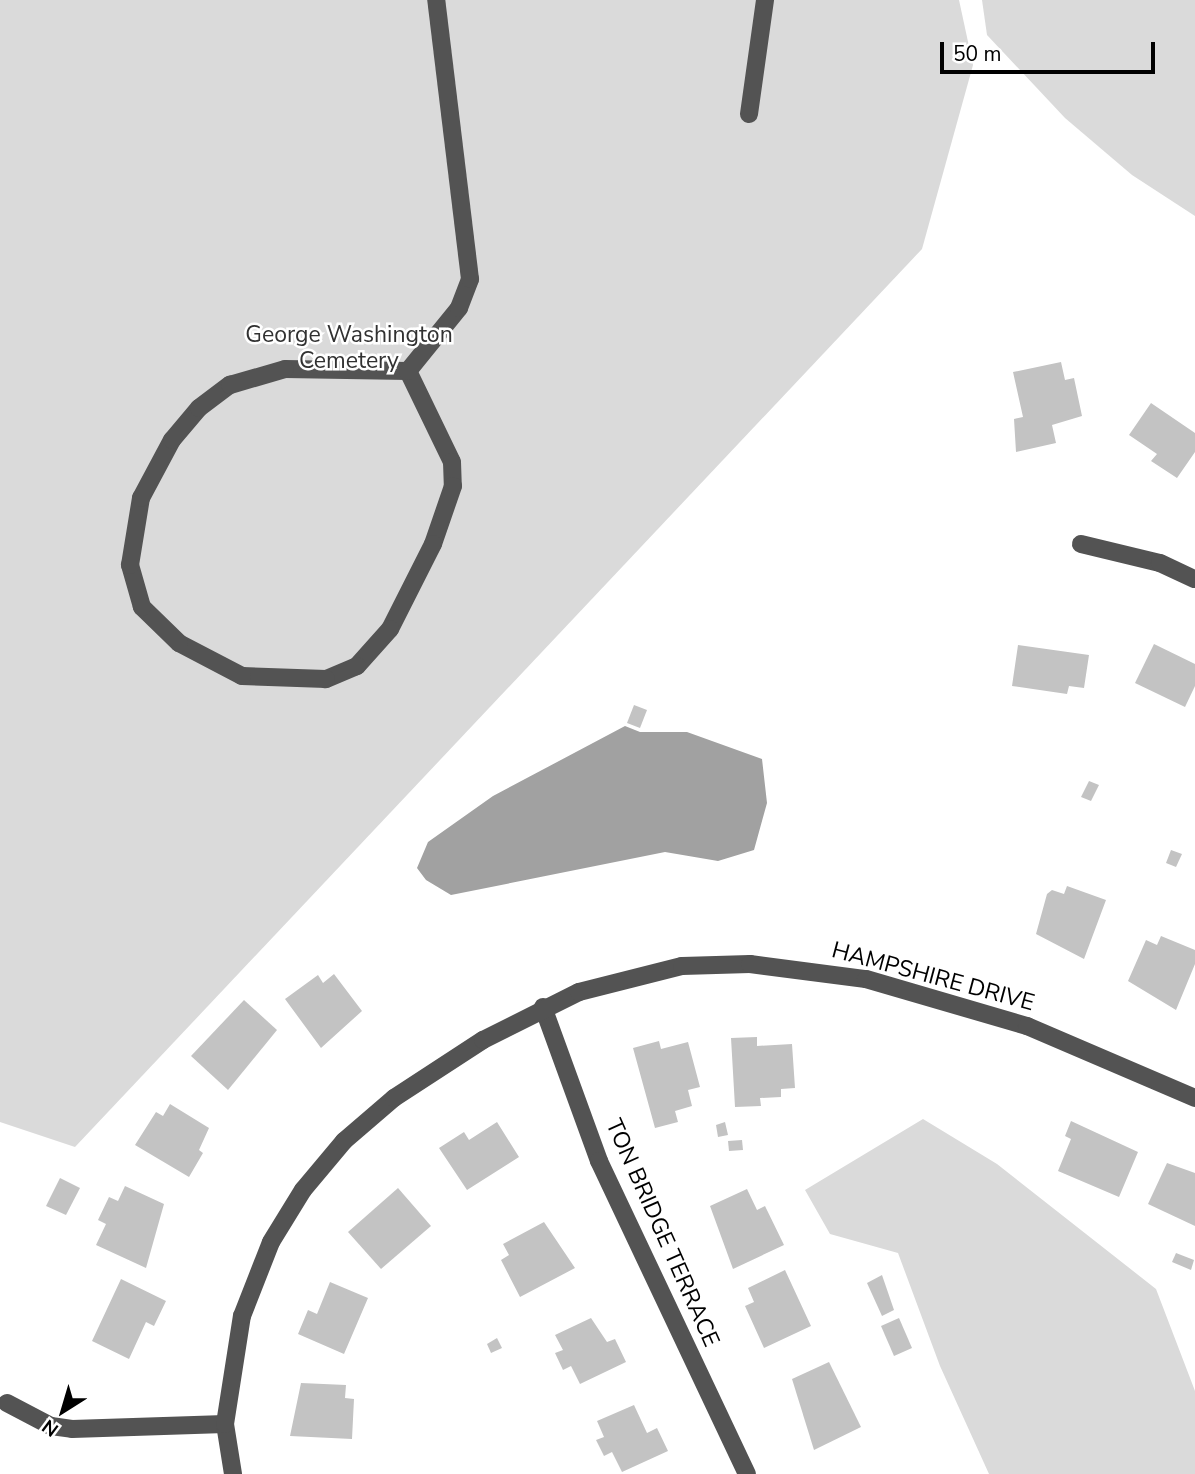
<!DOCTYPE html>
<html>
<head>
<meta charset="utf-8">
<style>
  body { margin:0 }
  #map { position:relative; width:1195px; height:1474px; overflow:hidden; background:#fff; font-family:"Nunito Sans",sans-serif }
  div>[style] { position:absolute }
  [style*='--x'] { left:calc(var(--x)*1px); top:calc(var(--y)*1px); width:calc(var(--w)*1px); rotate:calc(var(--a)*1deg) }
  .green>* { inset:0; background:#dadada }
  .water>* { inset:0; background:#a1a1a1 }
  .building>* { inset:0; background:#c3c3c3 }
  .minor>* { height:18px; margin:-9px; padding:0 9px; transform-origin:9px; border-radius:9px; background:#535353 }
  span { translate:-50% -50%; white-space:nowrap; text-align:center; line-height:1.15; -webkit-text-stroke:5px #fff; paint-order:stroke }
  .park-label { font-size:23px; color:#313131 }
  .street-label { font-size:23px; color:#000 }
  .north { position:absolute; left:28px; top:1376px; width:70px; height:70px; -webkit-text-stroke:5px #fff; paint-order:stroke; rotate:217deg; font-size:19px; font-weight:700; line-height:28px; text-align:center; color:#000 }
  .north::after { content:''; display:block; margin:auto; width:24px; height:32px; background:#000; clip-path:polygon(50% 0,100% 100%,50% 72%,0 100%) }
  .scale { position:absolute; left:940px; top:42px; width:215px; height:32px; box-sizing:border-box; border:4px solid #000; border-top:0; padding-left:9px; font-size:21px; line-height:24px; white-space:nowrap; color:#000; -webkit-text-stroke:5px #fff; paint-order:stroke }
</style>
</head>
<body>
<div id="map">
  <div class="green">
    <div style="clip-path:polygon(0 0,959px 0,973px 65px,922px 249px,75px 1147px,0 1122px)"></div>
    <div style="clip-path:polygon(982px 0,1195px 0,1195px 216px,1132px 175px,1065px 118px,987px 35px)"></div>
    <div style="clip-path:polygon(923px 1119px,997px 1164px,1156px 1289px,1195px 1391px,1195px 1474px,989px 1474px,940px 1366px,898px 1253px,830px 1234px,805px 1190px)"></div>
  </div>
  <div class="water">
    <div style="clip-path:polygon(625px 726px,640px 732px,687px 732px,762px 759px,767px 803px,754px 850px,718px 861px,665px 852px,451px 895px,426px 880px,417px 868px,428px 842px,493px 796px)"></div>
  </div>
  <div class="building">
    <div style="clip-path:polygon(1061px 362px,1065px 380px,1074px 378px,1082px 416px,1052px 425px,1056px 443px,1016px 452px,1014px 419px,1023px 417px,1013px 372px)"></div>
    <div style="clip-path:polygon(1151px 403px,1195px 433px,1195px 452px,1177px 478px,1151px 461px,1157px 454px,1129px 435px)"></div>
    <div style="clip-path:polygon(1154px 644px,1195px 664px,1195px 686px,1185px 707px,1135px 683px)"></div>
    <div style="clip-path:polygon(1018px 645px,1089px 655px,1084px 688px,1069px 686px,1067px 694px,1012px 686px)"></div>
    <div style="clip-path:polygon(634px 705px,647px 710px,640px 728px,627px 723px)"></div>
    <div style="clip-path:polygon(1089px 781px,1099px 785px,1091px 801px,1081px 797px)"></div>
    <div style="clip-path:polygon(1171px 850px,1182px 854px,1176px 867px,1166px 863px)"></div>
    <div style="clip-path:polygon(1067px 886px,1106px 900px,1084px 959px,1036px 934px,1047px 894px,1052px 890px,1064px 894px)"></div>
    <div style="clip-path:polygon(1161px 936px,1195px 950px,1195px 964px,1176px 1010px,1128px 981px,1146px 940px,1157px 945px)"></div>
    <div style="clip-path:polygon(334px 974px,362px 1011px,321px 1048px,285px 999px,318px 975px,323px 983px)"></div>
    <div style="clip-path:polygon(244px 1000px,277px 1030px,228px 1090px,191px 1056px)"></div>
    <div style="clip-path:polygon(757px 1037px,757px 1046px,792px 1044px,795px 1088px,781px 1089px,781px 1097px,760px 1098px,761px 1106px,735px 1107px,731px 1038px)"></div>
    <div style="clip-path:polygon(659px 1041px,661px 1049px,688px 1042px,700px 1087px,688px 1090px,692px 1106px,675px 1111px,678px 1122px,655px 1128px,633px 1048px)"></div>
    <div style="clip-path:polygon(170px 1104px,209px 1128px,199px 1150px,203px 1153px,189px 1177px,135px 1145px,156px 1112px,163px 1116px)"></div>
    <div style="clip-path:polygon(1071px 1121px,1138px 1152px,1119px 1197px,1058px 1171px,1071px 1139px,1065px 1136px)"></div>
    <div style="clip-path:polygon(497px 1122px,519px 1157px,467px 1190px,439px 1148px,464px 1132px,469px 1140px)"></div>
    <div style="clip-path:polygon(725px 1122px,728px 1135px,718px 1137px,716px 1125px)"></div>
    <div style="clip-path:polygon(742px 1140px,743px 1150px,729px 1151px,728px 1141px)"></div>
    <div style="clip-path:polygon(1167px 1163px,1195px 1173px,1195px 1226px,1148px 1204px)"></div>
    <div style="clip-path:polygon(60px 1178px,80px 1188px,66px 1215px,46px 1206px)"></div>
    <div style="clip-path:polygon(125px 1186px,164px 1204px,146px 1268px,96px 1245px,106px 1224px,98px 1220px,109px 1197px,118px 1201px)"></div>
    <div style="clip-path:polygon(398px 1188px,431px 1226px,381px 1269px,348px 1232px)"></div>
    <div style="clip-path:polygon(747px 1189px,757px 1210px,765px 1206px,784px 1245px,733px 1269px,710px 1206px)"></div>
    <div style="clip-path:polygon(544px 1222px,575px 1268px,520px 1297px,501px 1260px,509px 1255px,503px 1244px)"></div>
    <div style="clip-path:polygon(1176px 1253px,1194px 1260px,1191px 1270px,1172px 1262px)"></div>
    <div style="clip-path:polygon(785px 1270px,811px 1326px,764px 1348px,745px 1306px,754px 1302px,748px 1288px)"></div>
    <div style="clip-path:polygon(882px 1275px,894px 1310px,882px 1316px,867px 1283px)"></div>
    <div style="clip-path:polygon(121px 1279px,166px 1301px,154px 1326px,146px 1322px,129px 1359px,92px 1341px)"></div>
    <div style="clip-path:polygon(330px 1282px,368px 1298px,344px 1354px,298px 1334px,308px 1310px,317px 1314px)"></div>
    <div style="clip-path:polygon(591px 1318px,607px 1342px,615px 1339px,626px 1362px,580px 1384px,571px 1366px,563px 1370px,555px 1353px,563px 1350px,555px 1335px)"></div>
    <div style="clip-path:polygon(899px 1318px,912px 1348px,894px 1356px,881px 1326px)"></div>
    <div style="clip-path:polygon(497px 1338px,502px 1348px,491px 1353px,487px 1344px)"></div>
    <div style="clip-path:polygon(829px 1362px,861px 1427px,814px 1450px,792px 1379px)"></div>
    <div style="clip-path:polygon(301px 1383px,346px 1385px,345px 1398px,354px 1399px,352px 1439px,290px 1436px)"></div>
    <div style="clip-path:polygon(634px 1405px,647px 1433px,657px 1428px,668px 1451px,622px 1472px,612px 1452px,604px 1456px,596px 1440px,604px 1437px,597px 1421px)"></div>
  </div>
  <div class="minor">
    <div style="--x:749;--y:114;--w:115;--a:-82"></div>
    <div style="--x:285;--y:369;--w:123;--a:0.9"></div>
    <div style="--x:408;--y:371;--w:101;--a:64.2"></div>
    <div style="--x:452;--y:462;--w:24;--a:88"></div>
    <div style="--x:453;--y:486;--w:61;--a:109"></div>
    <div style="--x:433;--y:544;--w:95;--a:116.8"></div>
    <div style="--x:390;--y:629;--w:50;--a:131.7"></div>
    <div style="--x:357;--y:666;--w:34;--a:157"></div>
    <div style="--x:326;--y:679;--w:84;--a:-178"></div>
    <div style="--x:242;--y:676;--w:71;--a:-152.4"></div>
    <div style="--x:179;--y:643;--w:52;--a:-135.8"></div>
    <div style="--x:142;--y:607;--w:44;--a:-105.9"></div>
    <div style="--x:130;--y:565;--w:68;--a:-80.7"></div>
    <div style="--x:141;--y:498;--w:66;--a:-61.9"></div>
    <div style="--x:172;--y:440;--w:42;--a:-49.8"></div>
    <div style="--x:199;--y:408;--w:39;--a:-37"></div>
    <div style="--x:230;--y:385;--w:57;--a:-16.2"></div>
    <div style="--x:408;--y:371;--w:81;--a:-51"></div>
    <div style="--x:459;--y:308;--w:31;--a:-69"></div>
    <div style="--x:470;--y:279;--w:281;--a:-96.9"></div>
    <div style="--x:1081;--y:544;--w:81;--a:13.5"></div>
    <div style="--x:1160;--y:563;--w:38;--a:25"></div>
    <div style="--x:543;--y:1007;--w:164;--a:70"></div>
    <div style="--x:599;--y:1161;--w:346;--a:64.7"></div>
    <div style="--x:7;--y:1403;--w:50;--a:27.6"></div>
    <div style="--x:51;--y:1426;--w:21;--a:8"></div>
    <div style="--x:72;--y:1429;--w:153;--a:-1.9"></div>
    <div style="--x:233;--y:1474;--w:51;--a:-99.1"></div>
    <div style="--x:225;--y:1424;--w:109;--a:-81.1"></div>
    <div style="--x:242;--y:1316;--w:79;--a:-68.6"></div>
    <div style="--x:271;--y:1242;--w:61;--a:-58.4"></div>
    <div style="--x:303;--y:1190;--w:64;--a:-50.1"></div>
    <div style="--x:344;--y:1141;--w:66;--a:-40.7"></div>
    <div style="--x:394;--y:1098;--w:106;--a:-33.1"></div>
    <div style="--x:483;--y:1040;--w:107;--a:-26.6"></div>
    <div style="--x:579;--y:992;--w:106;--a:-14.2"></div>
    <div style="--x:682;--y:966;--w:68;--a:-1.7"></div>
    <div style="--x:750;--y:964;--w:117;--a:7.4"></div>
    <div style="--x:866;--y:979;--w:168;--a:16.3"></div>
    <div style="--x:1027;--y:1026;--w:183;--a:23.2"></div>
  </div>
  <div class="park-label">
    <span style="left:349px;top:348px">George Washington<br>Cemetery</span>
  </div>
  <div class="street-label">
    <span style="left:933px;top:977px;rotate:15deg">HAMPSHIRE DRIVE</span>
    <span style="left:662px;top:1233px;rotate:66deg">TON BRIDGE TERRACE</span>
  </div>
  <div class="north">N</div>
  <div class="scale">50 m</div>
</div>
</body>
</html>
